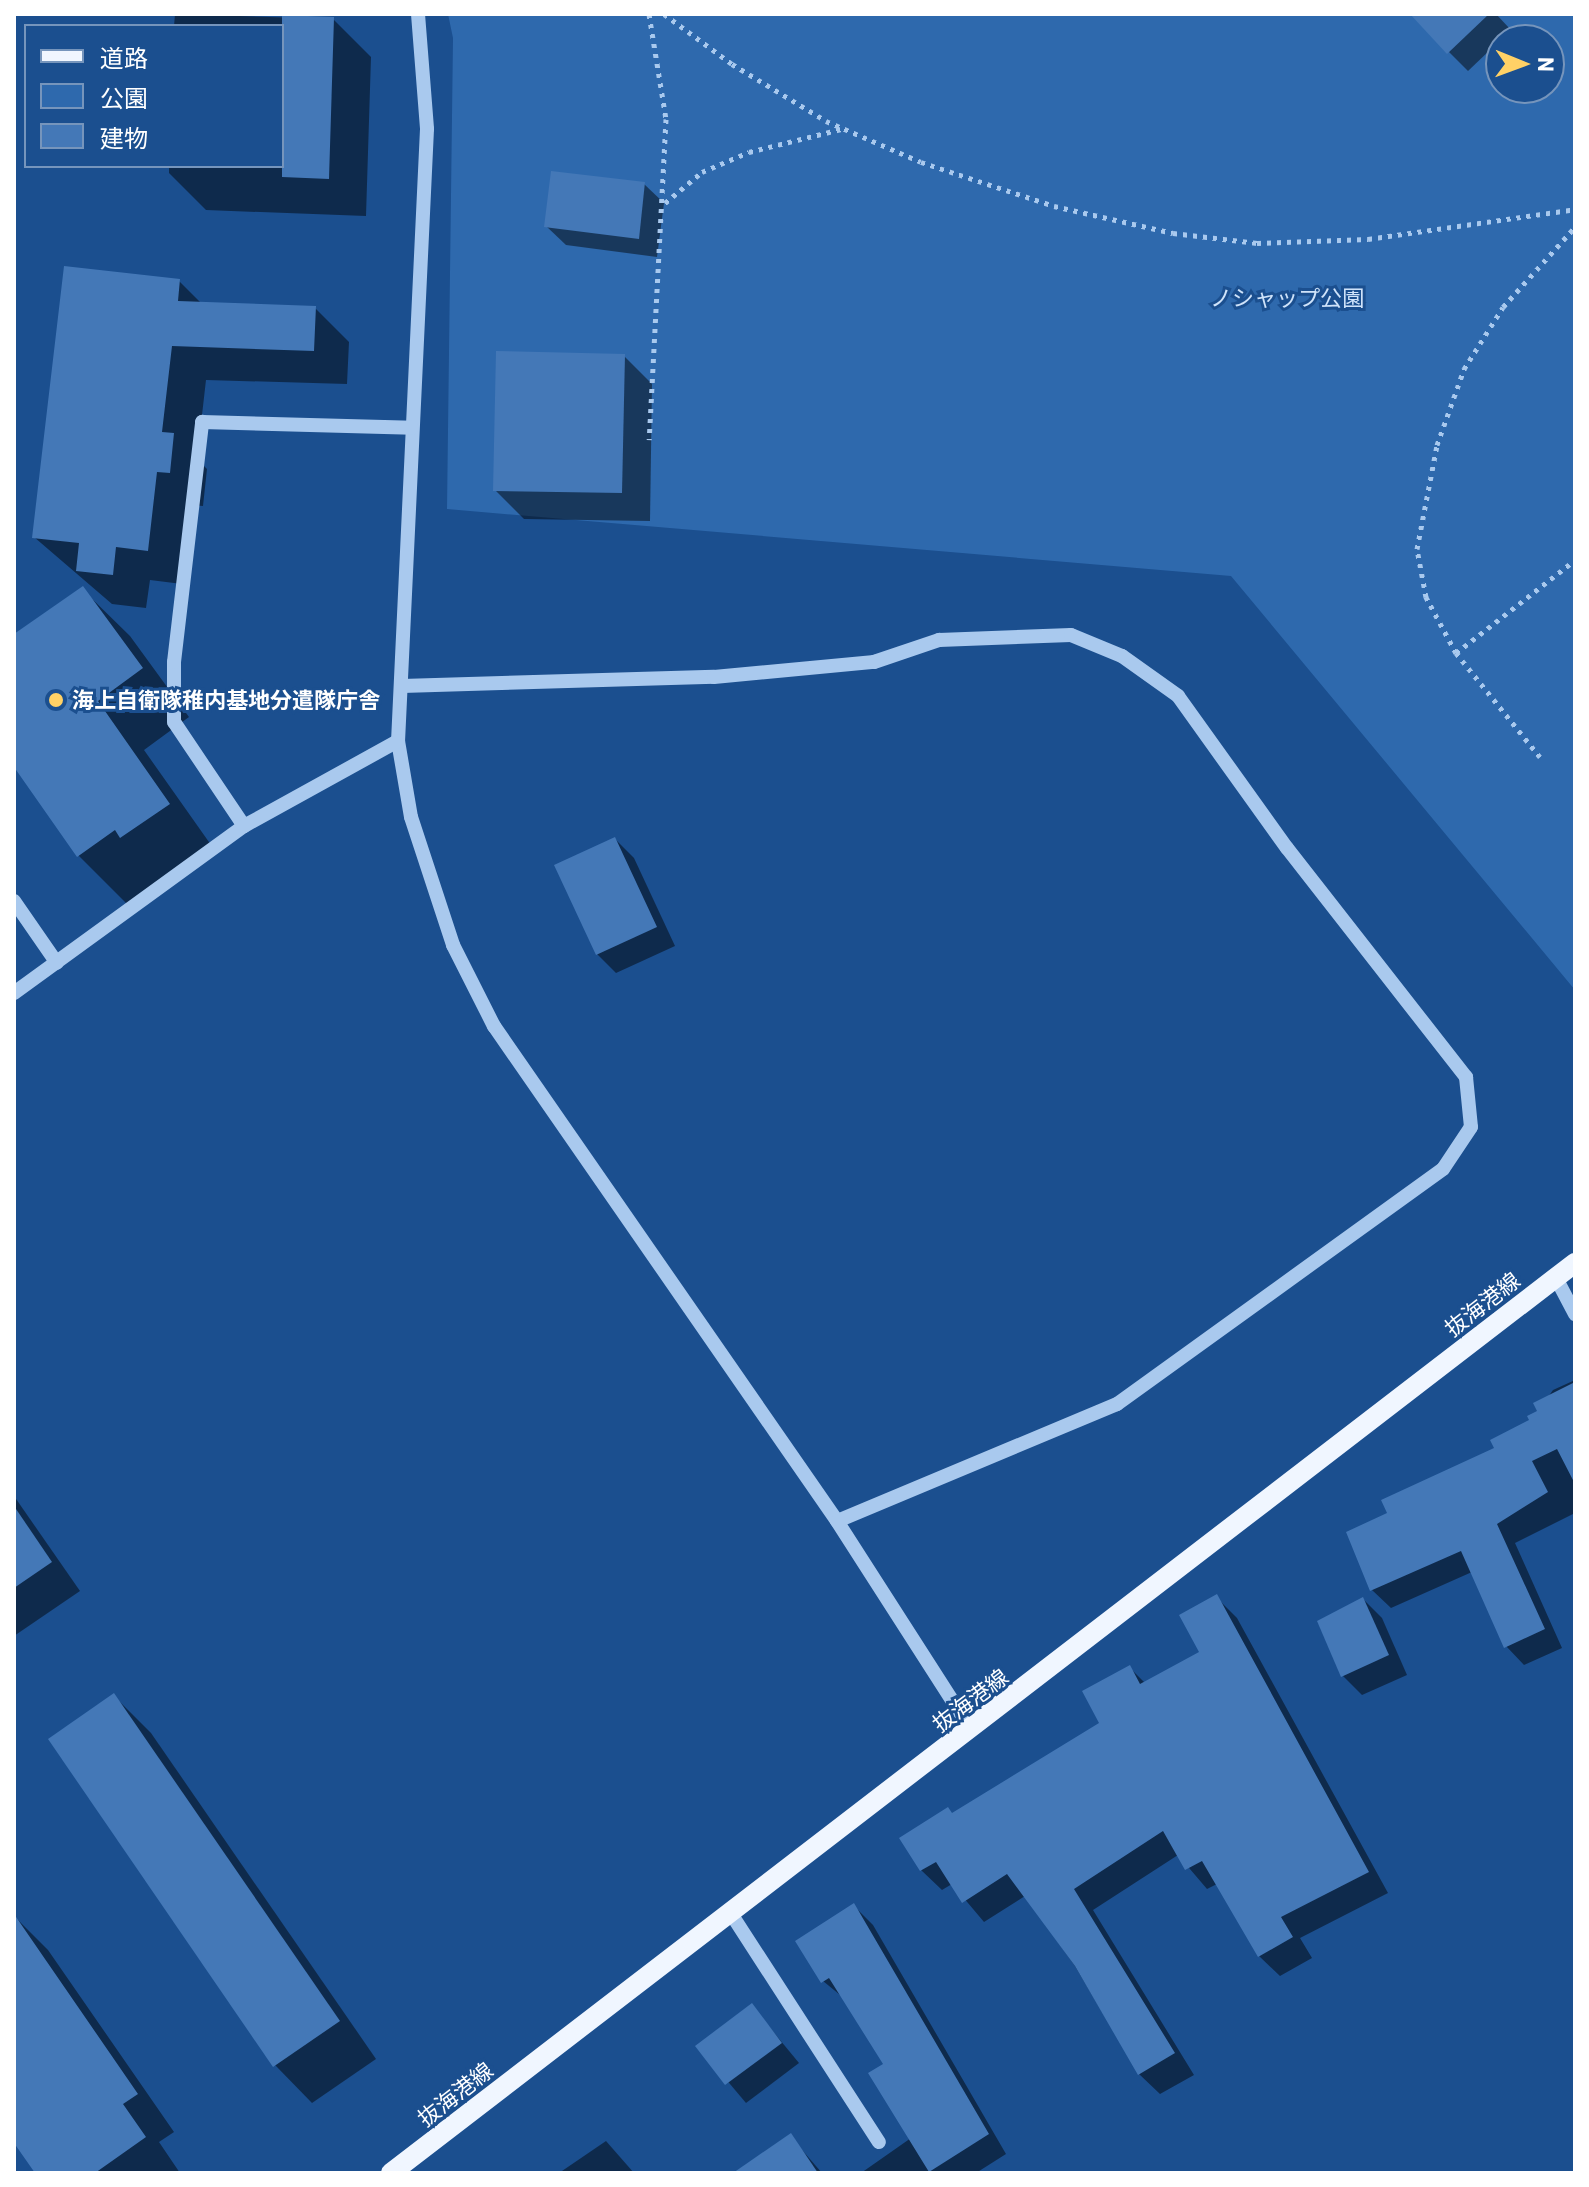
<!DOCTYPE html>
<html>
<head>
<meta charset="utf-8">
<style>
  body { margin:0 }
  #map { position:relative; width:1589px; height:2187px; overflow:hidden; background:#1b4f8f; font-family:Barlow,"Noto Sans JP",sans-serif }
  div>[style] { position:absolute }
  [style*='--x'] { left:calc(var(--x)*1px); top:calc(var(--y)*1px); width:calc(var(--w)*1px); rotate:calc(var(--a)*1deg) }
  .green>* { inset:0; background:#2e69ad }
  .shadow>* { inset:0; background:#0007 }
  .building>* { inset:0; background:#4478b7 }
  .path>* { height:5px; margin-top:-2.5px; transform-origin:0; background:repeating-linear-gradient(90deg,#a9c9ee 0 4px,transparent 0 10px) }
  .minor>* { height:14px; margin:-7px; padding:0 7px; transform-origin:7px; border-radius:7px; background:#a9c9ee }
  .major>* { height:20px; margin:-10px; padding:0 10px; transform-origin:10px; border-radius:10px; background:#f0f6ff }
  .dots>* { width:22px; height:22px; translate:-50% -50%; box-sizing:border-box; border:4px solid #1b4f8f; border-radius:50% }
  span { translate:-50% -50%; white-space:nowrap; text-align:center; line-height:1.15; -webkit-text-stroke:6px #1b4f8f; paint-order:stroke }
  .park-label { font-size:22px; color:#cfe3fa }
  .poi-label { font-size:22px; color:#fff; font-weight:700 }
  .left { translate:0 -50%; text-align:left }
  .street-label { font-size:22px; color:#fff }
  .frame { position:absolute; inset:0; border:16px solid #fff; pointer-events:none }
  .legend { position:absolute; left:24px; top:24px; width:260px; height:144px; box-sizing:border-box; background:#1b4f8f; border:2px solid #7695bc; margin:0; padding:10px 14px; list-style:none; font-size:24px; color:#fff }
  .legend li { display:flex; align-items:center; gap:16px; height:40px }
  .legend b { width:40px; border:2px solid #7695bc }
  .north { position:absolute; left:1485px; top:24px; width:80px; height:80px; box-sizing:border-box; background:#1b4f8f; border:2px solid #7695bc; border-radius:50%; rotate:91deg; font-size:22px; font-weight:700; line-height:32px; text-align:center; color:#fff }
  .north::after { content:''; display:block; margin:auto; width:28px; height:36px; background:#ffd166; clip-path:polygon(50% 0,100% 100%,50% 72%,0 100%) }
</style>
</head>
<body>
<div id="map">
  <div class="green">
    <div style="clip-path:polygon(evenodd,448px 14px,1575px 14px,1575px 990px,1231px 576px,447px 509px,453px 38px,448px 14px,1501px 40px,1549px 40px,1549px 88px,1501px 88px,1501px 40px)"></div>
  </div>
  <div class="shadow">
    <div style="clip-path:polygon(175px 14px,333px 19px,371px 57px,366px 216px,206px 210px,169px 173px,169px 166px,282px 166px,282px 26px,174px 26px)"></div>
    <div style="clip-path:polygon(1441px 14px,1496px 14px,1511px 30px,1468px 71px,1449px 52px)"></div>
    <div style="clip-path:polygon(644px 184px,664px 203px,657px 257px,566px 245px,546px 226px)"></div>
    <div style="clip-path:polygon(179px 281px,202px 304px,315px 308px,349px 342px,347px 384px,206px 380px,197px 459px,207px 469px,203px 506px,191px 505px,182px 584px,150px 580px,146px 608px,112px 604px,34px 537px)"></div>
    <div style="clip-path:polygon(624px 356px,652px 384px,650px 521px,524px 519px,495px 490px)"></div>
    <div style="clip-path:polygon(82px 589px,130px 636px,189px 717px,144px 750px,216px 852px,127px 904px,79px 856px,14px 763px,14px 636px)"></div>
    <div style="clip-path:polygon(615px 839px,634px 858px,675px 946px,616px 973px,597px 954px)"></div>
    <div style="clip-path:polygon(1575px 1380px,1575px 1513px,1515px 1543px,1562px 1648px,1524px 1665px,1506px 1646px,1472px 1572px,1391px 1608px,1372px 1590px,1389px 1514px,1497px 1449px,1531px 1421px,1553px 1390px)"></div>
    <div style="clip-path:polygon(14px 1496px,80px 1591px,14px 1636px)"></div>
    <div style="clip-path:polygon(1216px 1597px,1237px 1618px,1388px 1893px,1300px 1938px,1312px 1958px,1280px 1976px,1259px 1956px,1217px 1884px,1207px 1889px,1178px 1855px,1093px 1910px,1194px 2075px,1160px 2094px,1139px 2074px,1075px 1966px,1025px 1896px,984px 1922px,952px 1884px,942px 1890px,921px 1870px,953px 1814px,1102px 1724px,1130px 1668px,1146px 1684px,1202px 1653px)"></div>
    <div style="clip-path:polygon(1363px 1599px,1382px 1618px,1407px 1675px,1362px 1695px,1343px 1676px)"></div>
    <div style="clip-path:polygon(114px 1696px,151px 1733px,376px 2059px,312px 2103px,275px 2065px)"></div>
    <div style="clip-path:polygon(854px 1906px,873px 1925px,1006px 2154px,976px 2173px,861px 2173px,911px 2138px,886px 2064px,845px 1999px,823px 1981px)"></div>
    <div style="clip-path:polygon(14px 1916px,48px 1950px,174px 2132px,159px 2142px,180px 2173px,37px 2173px,14px 2140px)"></div>
    <div style="clip-path:polygon(752px 2006px,799px 2063px,746px 2103px,698px 2046px)"></div>
    <div style="clip-path:polygon(790px 2136px,822px 2173px,736px 2173px)"></div>
    <div style="clip-path:polygon(606px 2141px,634px 2173px,559px 2173px)"></div>
  </div>
  <div class="building">
    <div style="clip-path:polygon(1410px 14px,1489px 14px,1447px 54px)"></div>
    <div style="clip-path:polygon(282px 15px,334px 17px,329px 179px,282px 177px)"></div>
    <div style="clip-path:polygon(551px 171px,645px 182px,639px 239px,544px 227px)"></div>
    <div style="clip-path:polygon(64px 266px,180px 279px,178px 301px,316px 306px,314px 351px,172px 346px,162px 432px,174px 433px,170px 473px,157px 472px,148px 551px,116px 547px,113px 575px,76px 571px,79px 543px,32px 538px)"></div>
    <div style="clip-path:polygon(496px 351px,625px 354px,622px 493px,493px 491px)"></div>
    <div style="clip-path:polygon(83px 586px,143px 668px,98px 701px,170px 804px,120px 838px,115px 830px,77px 857px,14px 767px,14px 634px)"></div>
    <div style="clip-path:polygon(615px 837px,657px 927px,596px 955px,554px 865px)"></div>
    <div style="clip-path:polygon(1575px 1382px,1575px 1484px,1557px 1449px,1532px 1461px,1548px 1492px,1497px 1524px,1545px 1629px,1504px 1648px,1461px 1551px,1370px 1591px,1346px 1532px,1387px 1513px,1381px 1500px,1494px 1448px,1490px 1440px,1529px 1420px,1527px 1416px,1537px 1411px,1533px 1403px)"></div>
    <div style="clip-path:polygon(14px 1506px,52px 1562px,14px 1588px)"></div>
    <div style="clip-path:polygon(1217px 1594px,1369px 1872px,1281px 1917px,1293px 1937px,1258px 1957px,1202px 1861px,1185px 1870px,1163px 1831px,1074px 1889px,1175px 2053px,1138px 2075px,1075px 1966px,1007px 1874px,962px 1903px,936px 1862px,920px 1871px,899px 1838px,948px 1807px,952px 1813px,1099px 1723px,1082px 1691px,1130px 1665px,1140px 1684px,1199px 1652px,1179px 1615px)"></div>
    <div style="clip-path:polygon(1363px 1597px,1389px 1655px,1341px 1677px,1317px 1621px)"></div>
    <div style="clip-path:polygon(114px 1693px,340px 2021px,273px 2067px,48px 1739px)"></div>
    <div style="clip-path:polygon(854px 1903px,989px 2134px,929px 2172px,868px 2073px,883px 2064px,829px 1978px,821px 1983px,795px 1941px)"></div>
    <div style="clip-path:polygon(14px 1914px,138px 2094px,123px 2104px,146px 2137px,95px 2173px,35px 2173px,14px 2143px)"></div>
    <div style="clip-path:polygon(752px 2003px,782px 2043px,725px 2085px,695px 2046px)"></div>
    <div style="clip-path:polygon(791px 2133px,818px 2173px,733px 2173px)"></div>
  </div>
  <div class="path">
    <div style="--x:649;--y:14;--w:106;--a:80.8"></div>
    <div style="--x:666;--y:119;--w:321;--a:93"></div>
    <div style="--x:664;--y:14;--w:84;--a:36.3"></div>
    <div style="--x:732;--y:64;--w:110;--a:31.2"></div>
    <div style="--x:826;--y:121;--w:103;--a:23.3"></div>
    <div style="--x:921;--y:162;--w:140;--a:18.3"></div>
    <div style="--x:1054;--y:206;--w:122;--a:12.8"></div>
    <div style="--x:1173;--y:233;--w:85;--a:6.8"></div>
    <div style="--x:1257;--y:243;--w:111;--a:-2.1"></div>
    <div style="--x:1368;--y:239;--w:209;--a:-8.2"></div>
    <div style="--x:665;--y:203;--w:48;--a:-40"></div>
    <div style="--x:702;--y:172;--w:51;--a:-23.1"></div>
    <div style="--x:749;--y:152;--w:95;--a:-14"></div>
    <div style="--x:1456;--y:653;--w:151;--a:-38"></div>
    <div style="--x:1540;--y:757;--w:134;--a:-128.9"></div>
    <div style="--x:1456;--y:653;--w:64;--a:-118.2"></div>
    <div style="--x:1426;--y:597;--w:49;--a:-100.6"></div>
    <div style="--x:1417;--y:549;--w:106;--a:-79.1"></div>
    <div style="--x:1437;--y:445;--w:81;--a:-70.4"></div>
    <div style="--x:1464;--y:369;--w:73;--a:-57.8"></div>
    <div style="--x:1503;--y:307;--w:108;--a:-48"></div>
  </div>
  <div class="minor">
    <div style="--x:418;--y:14;--w:115;--a:85.5"></div>
    <div style="--x:427;--y:129;--w:613;--a:92.71"></div>
    <div style="--x:398;--y:741;--w:77;--a:80.3"></div>
    <div style="--x:411;--y:817;--w:135;--a:71.8"></div>
    <div style="--x:453;--y:945;--w:91;--a:63.2"></div>
    <div style="--x:494;--y:1026;--w:602;--a:55.28"></div>
    <div style="--x:837;--y:1521;--w:248;--a:57.3"></div>
    <div style="--x:402;--y:686;--w:312;--a:-1.7"></div>
    <div style="--x:714;--y:677;--w:161;--a:-5.4"></div>
    <div style="--x:874;--y:662;--w:69;--a:-18.7"></div>
    <div style="--x:939;--y:640;--w:132;--a:-2.2"></div>
    <div style="--x:1071;--y:635;--w:55;--a:22.4"></div>
    <div style="--x:1122;--y:656;--w:69;--a:35.5"></div>
    <div style="--x:1178;--y:696;--w:187;--a:54.4"></div>
    <div style="--x:1287;--y:848;--w:291;--a:52"></div>
    <div style="--x:1466;--y:1077;--w:50;--a:84.3"></div>
    <div style="--x:1471;--y:1127;--w:50;--a:123.7"></div>
    <div style="--x:1443;--y:1169;--w:402;--a:144.2"></div>
    <div style="--x:1117;--y:1404;--w:303;--a:157.3"></div>
    <div style="--x:244;--y:826;--w:125;--a:-123.9"></div>
    <div style="--x:174;--y:722;--w:60;--a:-90"></div>
    <div style="--x:174;--y:662;--w:242;--a:-83.3"></div>
    <div style="--x:202;--y:422;--w:210;--a:1.6"></div>
    <div style="--x:14;--y:901;--w:75;--a:55.3"></div>
    <div style="--x:14;--y:993;--w:284;--a:-36"></div>
    <div style="--x:244;--y:826;--w:176;--a:-28.9"></div>
    <div style="--x:1556;--y:1278;--w:41;--a:62.2"></div>
    <div style="--x:730;--y:1912;--w:274;--a:57.1"></div>
  </div>
  <div class="major">
    <div style="--x:391;--y:2173;--w:1493;--a:-37.55"></div>
  </div>
  <div class="dots">
    <div style="left:56px;top:700px;background:#ffd166"></div>
  </div>
  <div class="park-label">
    <span style="left:1287px;top:298px">ノシャップ公園</span>
  </div>
  <div class="poi-label">
    <span class="left" style="left:72px;top:700px">海上自衛隊稚内基地分遣隊庁舎</span>
  </div>
  <div class="street-label">
    <span style="left:1482px;top:1304px;rotate:-38deg">抜海港線</span>
    <span style="left:970px;top:1700px;rotate:-37deg">抜海港線</span>
    <span style="left:455px;top:2094px;rotate:-38deg">抜海港線</span>
  </div>
  <div class="frame"></div>
  <ul class="legend">
  <li><b style="height:10px;background:#f0f6ff"></b>道路</li>
  <li><b style="height:22px;background:#2e69ad"></b>公園</li>
  <li><b style="height:22px;background:#4478b7"></b>建物</li>
  </ul>
  <div class="north">N</div>
</div>
</body>
</html>
